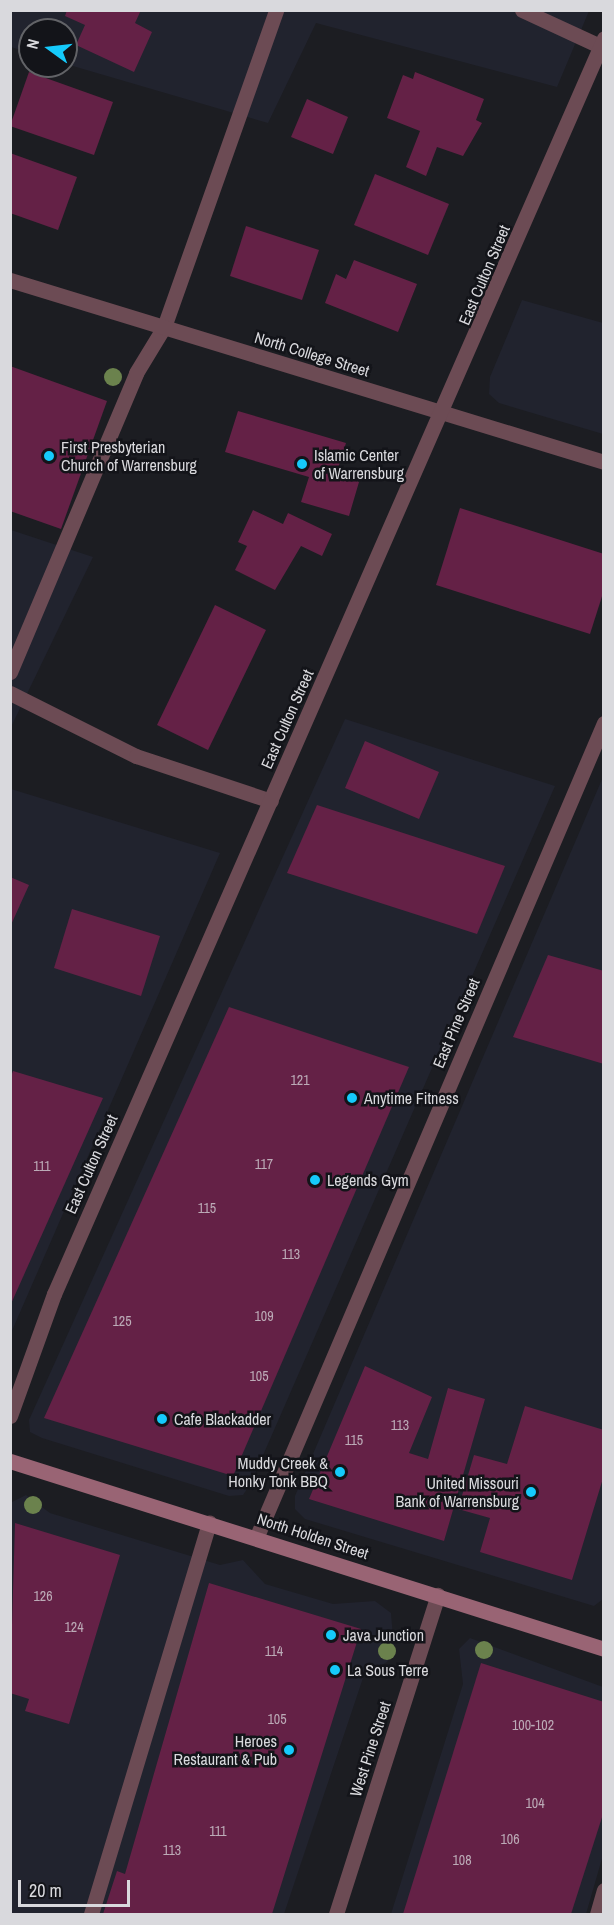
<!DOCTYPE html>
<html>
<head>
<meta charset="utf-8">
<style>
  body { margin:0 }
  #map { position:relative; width:614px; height:1925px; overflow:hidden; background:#1c1d22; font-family:"Archivo Narrow",sans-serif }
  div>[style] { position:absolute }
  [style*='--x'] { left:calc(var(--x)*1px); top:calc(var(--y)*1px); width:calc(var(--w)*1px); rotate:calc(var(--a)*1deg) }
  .built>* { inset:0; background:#21232e }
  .building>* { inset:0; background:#642146 }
  .service>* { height:15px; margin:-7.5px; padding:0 7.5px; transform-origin:7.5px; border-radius:7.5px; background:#6c4b54 }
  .minor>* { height:15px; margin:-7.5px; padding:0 7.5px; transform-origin:7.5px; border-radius:7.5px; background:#6c4b54 }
  .tertiary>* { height:15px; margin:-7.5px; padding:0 7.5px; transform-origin:7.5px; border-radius:7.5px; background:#6c4b54 }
  .secondary>* { height:15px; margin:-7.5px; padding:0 7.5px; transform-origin:7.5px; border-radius:7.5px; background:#996474 }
  .trees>* { width:18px; height:18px; margin:-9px; border-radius:50%; background:#6b824d }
  .dots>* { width:16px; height:16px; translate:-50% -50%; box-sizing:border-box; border:3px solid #131419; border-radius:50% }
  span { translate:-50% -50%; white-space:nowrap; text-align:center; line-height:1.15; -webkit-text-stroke:5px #131419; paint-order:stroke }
  .number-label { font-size:14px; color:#bcabb7 }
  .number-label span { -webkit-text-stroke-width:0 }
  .street-label { font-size:16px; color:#d9d9dd }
  .poi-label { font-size:16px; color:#d9d9dd }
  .left { translate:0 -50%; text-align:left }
  .right { translate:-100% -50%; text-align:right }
  .frame { position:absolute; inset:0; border:12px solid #d9d9dd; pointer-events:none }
  .north { position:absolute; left:18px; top:18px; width:60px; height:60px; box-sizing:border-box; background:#131419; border:2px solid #626367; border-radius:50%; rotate:285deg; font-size:16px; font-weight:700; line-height:24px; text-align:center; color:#d9d9dd }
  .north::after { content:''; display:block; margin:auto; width:21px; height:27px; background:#15cafb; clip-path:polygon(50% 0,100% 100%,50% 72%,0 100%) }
  .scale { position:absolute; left:18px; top:1880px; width:112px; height:27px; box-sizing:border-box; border:3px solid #d9d9dd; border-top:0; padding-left:8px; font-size:18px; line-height:21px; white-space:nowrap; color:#d9d9dd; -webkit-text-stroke:4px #131419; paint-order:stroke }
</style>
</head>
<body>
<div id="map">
  <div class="built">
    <div style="clip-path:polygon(10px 11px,589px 11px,557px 87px,316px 23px,268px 123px,66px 64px,66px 30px,30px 30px,30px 53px,11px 47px)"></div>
    <div style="clip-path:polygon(522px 300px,603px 323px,603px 434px,499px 403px,489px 394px,490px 377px)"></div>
    <div style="clip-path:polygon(11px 530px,93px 557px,11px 727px)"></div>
    <div style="clip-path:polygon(345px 719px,555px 786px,251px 1483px,243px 1495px,229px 1496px,42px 1438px,30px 1432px,29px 1420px)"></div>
    <div style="clip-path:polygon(603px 777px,603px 1599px,594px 1606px,305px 1519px,295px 1509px,295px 1496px)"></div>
    <div style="clip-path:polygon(11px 789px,220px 853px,11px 1333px)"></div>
    <div style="clip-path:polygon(26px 1495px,50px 1513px,220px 1565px,243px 1560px,265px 1584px,333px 1604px,375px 1601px,391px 1613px,394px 1650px,387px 1662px,364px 1675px,284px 1914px,11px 1914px,10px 1503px)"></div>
    <div style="clip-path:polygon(470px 1638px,603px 1687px,603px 1855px,586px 1914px,391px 1914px,463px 1684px,459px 1649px)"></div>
  </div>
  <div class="building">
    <div style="clip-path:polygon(67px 10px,141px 10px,135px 23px,152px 32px,134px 72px,76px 45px,85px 25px,65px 16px)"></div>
    <div style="clip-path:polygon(29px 72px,113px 102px,94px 155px,10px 126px)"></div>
    <div style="clip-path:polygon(415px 72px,484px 99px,476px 120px,482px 123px,463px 156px,437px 147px,426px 176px,406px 167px,420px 131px,387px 118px,403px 75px,413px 79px)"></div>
    <div style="clip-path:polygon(307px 99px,348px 117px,333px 154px,291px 137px)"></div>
    <div style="clip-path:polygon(10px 153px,77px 177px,58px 230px,10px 213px)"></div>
    <div style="clip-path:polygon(375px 174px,449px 204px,428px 255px,354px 225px)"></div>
    <div style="clip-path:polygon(246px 226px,319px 250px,302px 300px,230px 276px)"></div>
    <div style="clip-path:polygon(354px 260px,417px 284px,398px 332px,325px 303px,336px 274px,346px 279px)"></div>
    <div style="clip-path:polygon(10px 366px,107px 401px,61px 529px,10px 511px)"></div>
    <div style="clip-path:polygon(238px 411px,346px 443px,336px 475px,359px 482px,349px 516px,301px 502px,309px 477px,225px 452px)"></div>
    <div style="clip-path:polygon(460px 508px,604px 554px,604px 590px,590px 634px,436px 585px)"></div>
    <div style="clip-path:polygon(253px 510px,283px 524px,288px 513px,332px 534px,322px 556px,301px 546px,275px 590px,235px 570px,247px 546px,238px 542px)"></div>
    <div style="clip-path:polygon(215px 605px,266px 630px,208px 750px,157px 725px)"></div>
    <div style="clip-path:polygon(365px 741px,439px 772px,419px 819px,345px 788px)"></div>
    <div style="clip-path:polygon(317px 805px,505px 866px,477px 934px,287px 873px)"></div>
    <div style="clip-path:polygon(10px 877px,29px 885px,10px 927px)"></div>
    <div style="clip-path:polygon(72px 909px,160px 936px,141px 996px,54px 968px)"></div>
    <div style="clip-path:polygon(548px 955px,604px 971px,604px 1064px,513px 1037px)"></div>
    <div style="clip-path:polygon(229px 1007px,409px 1067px,233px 1476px,44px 1418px)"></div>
    <div style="clip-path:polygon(13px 1071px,103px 1098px,10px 1306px,10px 1079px)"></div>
    <div style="clip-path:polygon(365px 1366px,432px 1397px,409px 1453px,428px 1459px,448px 1388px,485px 1399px,444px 1541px,309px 1499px)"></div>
    <div style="clip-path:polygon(525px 1406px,604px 1430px,604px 1475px,572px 1580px,480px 1552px,490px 1518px,458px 1509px,474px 1455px,507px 1464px)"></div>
    <div style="clip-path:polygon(15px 1523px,120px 1555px,69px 1724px,25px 1711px,29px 1699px,10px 1693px)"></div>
    <div style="clip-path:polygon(209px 1583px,361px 1629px,272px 1914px,103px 1914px,117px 1871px,125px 1874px)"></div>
    <div style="clip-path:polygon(481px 1663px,604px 1702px,604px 1811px,571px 1914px,403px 1914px)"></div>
  </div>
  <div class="service">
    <div style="--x:522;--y:10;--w:86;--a:24.8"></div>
    <div style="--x:10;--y:672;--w:324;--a:-67.1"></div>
    <div style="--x:136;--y:373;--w:54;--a:-58.7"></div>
    <div style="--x:164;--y:327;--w:336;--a:-70.5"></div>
    <div style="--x:10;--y:693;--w:141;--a:26.6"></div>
    <div style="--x:136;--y:756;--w:142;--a:18.4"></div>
    <div style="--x:91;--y:1914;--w:409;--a:-73.2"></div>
    <div style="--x:597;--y:1914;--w:25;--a:-74"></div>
  </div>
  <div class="minor">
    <div style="--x:10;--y:280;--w:621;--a:17.03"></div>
    <div style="--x:10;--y:1416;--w:130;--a:-70.2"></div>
    <div style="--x:54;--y:1294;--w:1371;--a:-66.35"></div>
    <div style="--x:257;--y:1536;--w:884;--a:-66.89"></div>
  </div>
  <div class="tertiary">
    <div style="--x:336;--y:1914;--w:335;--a:-72.3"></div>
  </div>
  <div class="secondary">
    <div style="--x:10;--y:1461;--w:623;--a:17.56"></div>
  </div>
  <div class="trees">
    <div style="left:113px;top:377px"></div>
    <div style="left:33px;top:1505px"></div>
    <div style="left:484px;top:1650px"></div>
    <div style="left:387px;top:1651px"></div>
  </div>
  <div class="dots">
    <div style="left:49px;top:456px;background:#15cafb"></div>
    <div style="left:302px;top:464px;background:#15cafb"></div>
    <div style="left:352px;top:1098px;background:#15cafb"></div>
    <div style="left:315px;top:1180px;background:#15cafb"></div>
    <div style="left:162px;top:1419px;background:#15cafb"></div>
    <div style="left:340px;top:1472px;background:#15cafb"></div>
    <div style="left:531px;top:1492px;background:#15cafb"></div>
    <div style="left:331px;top:1635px;background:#15cafb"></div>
    <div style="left:335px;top:1670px;background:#15cafb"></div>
    <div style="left:289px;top:1750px;background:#15cafb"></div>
  </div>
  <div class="number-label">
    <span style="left:300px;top:1080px">121</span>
    <span style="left:264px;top:1164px">117</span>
    <span style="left:42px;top:1166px">111</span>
    <span style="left:207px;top:1208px">115</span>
    <span style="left:291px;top:1254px">113</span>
    <span style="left:264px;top:1316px">109</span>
    <span style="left:122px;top:1321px">125</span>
    <span style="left:259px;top:1376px">105</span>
    <span style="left:400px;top:1425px">113</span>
    <span style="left:354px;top:1440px">115</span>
    <span style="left:43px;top:1596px">126</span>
    <span style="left:74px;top:1627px">124</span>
    <span style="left:274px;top:1651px">114</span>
    <span style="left:277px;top:1719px">105</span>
    <span style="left:533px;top:1725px">100-102</span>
    <span style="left:535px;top:1803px">104</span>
    <span style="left:218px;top:1831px">111</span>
    <span style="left:510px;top:1839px">106</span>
    <span style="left:172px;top:1850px">113</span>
    <span style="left:462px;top:1860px">108</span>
  </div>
  <div class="street-label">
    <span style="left:484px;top:275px;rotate:-67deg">East Culton Street</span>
    <span style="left:312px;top:354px;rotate:17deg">North College Street</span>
    <span style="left:287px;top:719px;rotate:-66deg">East Culton Street</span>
    <span style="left:456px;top:1023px;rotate:-67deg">East Pine Street</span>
    <span style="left:91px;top:1164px;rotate:-66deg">East Culton Street</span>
    <span style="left:313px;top:1536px;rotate:18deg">North Holden Street</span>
    <span style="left:370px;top:1749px;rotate:-72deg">West Pine Street</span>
  </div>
  <div class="poi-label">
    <span class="left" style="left:61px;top:456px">First Presbyterian<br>Church of Warrensburg</span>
    <span class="left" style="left:314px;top:464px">Islamic Center<br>of Warrensburg</span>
    <span class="left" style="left:364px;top:1098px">Anytime Fitness</span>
    <span class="left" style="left:327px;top:1180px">Legends Gym</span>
    <span class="left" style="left:174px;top:1419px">Cafe Blackadder</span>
    <span class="right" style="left:328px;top:1472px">Muddy Creek &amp;<br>Honky Tonk BBQ</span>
    <span class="right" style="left:519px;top:1492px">United Missouri<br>Bank of Warrensburg</span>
    <span class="left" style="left:343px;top:1635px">Java Junction</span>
    <span class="left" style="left:347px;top:1670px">La Sous Terre</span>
    <span class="right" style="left:277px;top:1750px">Heroes<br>Restaurant &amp; Pub</span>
  </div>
  <div class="frame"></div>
  <div class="north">N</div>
  <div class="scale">20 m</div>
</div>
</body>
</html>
